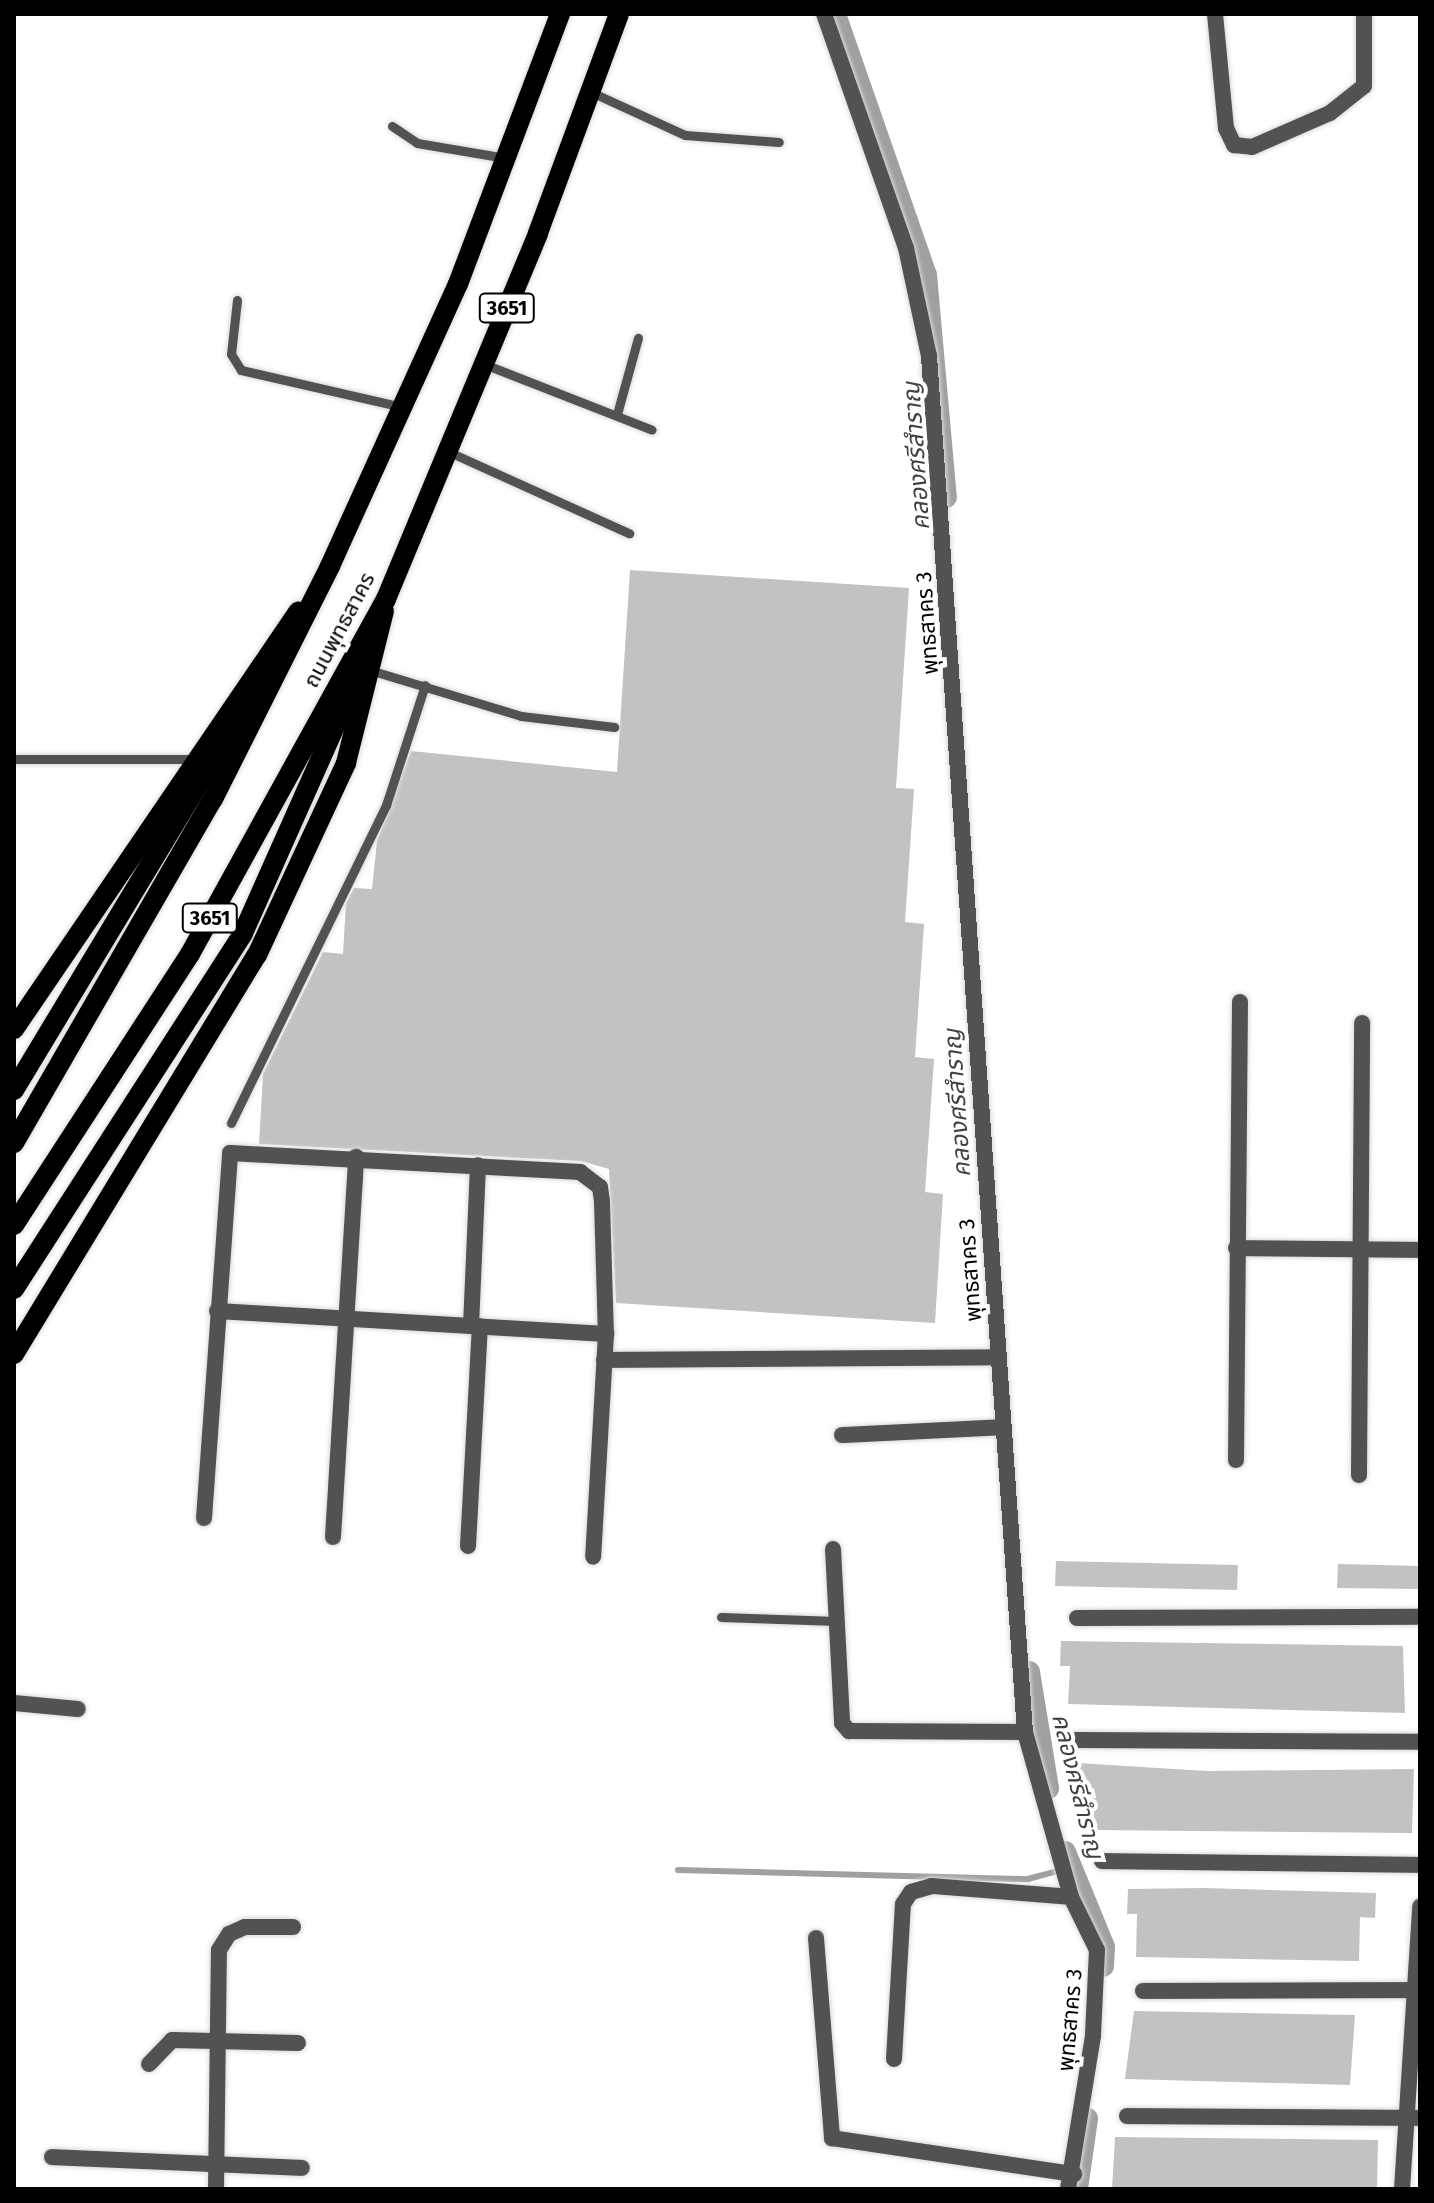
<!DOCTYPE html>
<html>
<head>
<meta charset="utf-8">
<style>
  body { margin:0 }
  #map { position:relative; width:1434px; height:2203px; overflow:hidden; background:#fff; font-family:"Fira Sans","Noto Sans Thai",sans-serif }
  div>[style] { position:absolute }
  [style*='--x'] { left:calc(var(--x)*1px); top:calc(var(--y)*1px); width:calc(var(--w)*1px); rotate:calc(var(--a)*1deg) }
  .stream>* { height:6px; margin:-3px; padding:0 3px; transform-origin:3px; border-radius:3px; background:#a0a0a0 }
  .canal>* { height:22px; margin:-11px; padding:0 11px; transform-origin:11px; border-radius:11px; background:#a0a0a0 }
  .building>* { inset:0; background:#c2c2c2 }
  .roads { filter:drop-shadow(0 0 2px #dbdbdb) drop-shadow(0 0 2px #dbdbdb) }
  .service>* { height:9px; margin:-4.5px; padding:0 4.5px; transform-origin:4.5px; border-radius:4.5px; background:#525252 }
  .minor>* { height:16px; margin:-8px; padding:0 8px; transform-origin:8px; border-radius:8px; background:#525252 }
  .primary>* { height:20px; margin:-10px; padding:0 10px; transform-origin:10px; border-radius:10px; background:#000 }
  span { translate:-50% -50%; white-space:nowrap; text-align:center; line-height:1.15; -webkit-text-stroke:8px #fff; paint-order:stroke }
  .shield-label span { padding:2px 6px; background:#fff; border:2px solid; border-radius:6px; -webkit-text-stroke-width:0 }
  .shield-label { font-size:20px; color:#000; font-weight:700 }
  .street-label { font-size:22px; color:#000 }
  .water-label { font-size:24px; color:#414141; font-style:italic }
  .frame { position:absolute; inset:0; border:16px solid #000; pointer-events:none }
</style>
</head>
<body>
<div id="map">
  <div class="stream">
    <div style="--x:678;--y:1870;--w:350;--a:1.5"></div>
    <div style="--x:1028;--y:1879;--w:35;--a:-15"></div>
  </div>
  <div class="canal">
    <div style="--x:835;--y:14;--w:276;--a:70.8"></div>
    <div style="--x:926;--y:275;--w:223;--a:84.9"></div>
    <div style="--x:1029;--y:1672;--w:118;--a:80.7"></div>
    <div style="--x:1065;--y:1852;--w:103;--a:67.7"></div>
    <div style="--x:1104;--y:1947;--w:19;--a:93"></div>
    <div style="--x:1077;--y:2189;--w:71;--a:-81.9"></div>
  </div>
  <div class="building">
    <div style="clip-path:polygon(630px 570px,909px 588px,896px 788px,914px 789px,905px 922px,924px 924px,915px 1057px,934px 1059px,925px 1192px,943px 1194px,935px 1323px,616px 1303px,609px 1169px,581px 1161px,259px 1144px,263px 1074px,323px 952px,343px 954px,346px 903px,354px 888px,372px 889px,377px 841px,411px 751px,617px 772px)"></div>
    <div style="clip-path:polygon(1056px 1561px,1238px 1565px,1237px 1590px,1055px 1586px)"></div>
    <div style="clip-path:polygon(1338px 1564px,1420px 1566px,1420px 1589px,1337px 1588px)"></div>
    <div style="clip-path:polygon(1061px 1641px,1403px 1646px,1405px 1713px,1068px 1704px,1070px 1666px,1060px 1666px)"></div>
    <div style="clip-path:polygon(1078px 1763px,1206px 1771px,1414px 1769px,1412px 1833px,1092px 1830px,1093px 1788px,1078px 1787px)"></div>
    <div style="clip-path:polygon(1204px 1888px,1376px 1893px,1375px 1918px,1360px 1917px,1359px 1961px,1136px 1957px,1137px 1914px,1127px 1914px,1128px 1889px)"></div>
    <div style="clip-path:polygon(1134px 2011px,1355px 2015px,1350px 2085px,1125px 2079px)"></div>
    <div style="clip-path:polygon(1115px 2137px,1378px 2140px,1377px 2189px,1112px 2189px)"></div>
  </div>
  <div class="roads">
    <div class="service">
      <div style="--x:591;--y:92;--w:103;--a:24.6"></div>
      <div style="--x:685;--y:135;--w:94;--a:4.3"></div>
      <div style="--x:392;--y:126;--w:30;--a:34"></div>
      <div style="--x:417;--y:143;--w:90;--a:9.6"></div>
      <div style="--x:237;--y:300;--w:54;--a:96.3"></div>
      <div style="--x:231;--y:354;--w:19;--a:58"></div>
      <div style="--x:241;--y:370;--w:165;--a:12.9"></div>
      <div style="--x:484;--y:364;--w:180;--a:21.4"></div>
      <div style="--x:617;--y:414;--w:79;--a:-74.6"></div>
      <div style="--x:447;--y:451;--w:200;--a:24.3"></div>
      <div style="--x:373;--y:671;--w:155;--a:16.9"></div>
      <div style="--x:521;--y:716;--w:94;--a:6.7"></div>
      <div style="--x:14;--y:759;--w:181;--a:0"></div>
      <div style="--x:231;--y:1123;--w:354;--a:-64"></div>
      <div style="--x:386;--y:805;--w:126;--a:-72"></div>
      <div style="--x:721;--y:1617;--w:116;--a:2"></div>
    </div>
    <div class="minor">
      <div style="--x:824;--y:14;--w:248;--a:70.7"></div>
      <div style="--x:906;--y:248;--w:110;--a:78"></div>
      <div style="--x:929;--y:356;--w:1379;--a:86.01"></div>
      <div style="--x:1025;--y:1732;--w:171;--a:74.4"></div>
      <div style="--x:1071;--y:1897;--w:59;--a:63.9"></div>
      <div style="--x:1097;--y:1950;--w:86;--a:92.7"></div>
      <div style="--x:1093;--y:2036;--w:155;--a:99.3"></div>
      <div style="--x:1215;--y:14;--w:115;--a:84.5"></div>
      <div style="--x:1226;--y:128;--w:19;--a:65"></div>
      <div style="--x:1234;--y:145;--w:18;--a:6"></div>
      <div style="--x:1252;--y:147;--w:85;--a:-23.6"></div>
      <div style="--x:1330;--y:113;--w:43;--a:-38.5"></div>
      <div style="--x:1364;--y:86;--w:72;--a:-90"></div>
      <div style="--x:1236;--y:1248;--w:184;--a:0.6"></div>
      <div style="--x:217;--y:1311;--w:390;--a:3.4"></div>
      <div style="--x:471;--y:1326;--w:161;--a:-87.5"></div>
      <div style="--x:604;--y:1360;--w:394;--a:-0.4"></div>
      <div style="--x:842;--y:1435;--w:161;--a:-2.8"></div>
      <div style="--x:1236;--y:1460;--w:458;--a:-89.5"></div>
      <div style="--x:1359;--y:1475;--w:452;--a:-89.6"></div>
      <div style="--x:204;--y:1518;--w:366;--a:-85.9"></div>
      <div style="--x:230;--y:1153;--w:351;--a:3.1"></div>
      <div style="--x:580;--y:1172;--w:25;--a:37"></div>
      <div style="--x:600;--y:1187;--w:15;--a:82"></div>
      <div style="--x:602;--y:1202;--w:132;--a:88.3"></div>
      <div style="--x:606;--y:1334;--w:223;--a:93.3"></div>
      <div style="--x:333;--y:1537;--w:381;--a:-86.5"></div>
      <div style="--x:468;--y:1546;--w:220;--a:-86.9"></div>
      <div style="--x:833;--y:1549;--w:174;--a:87"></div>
      <div style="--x:842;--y:1723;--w:11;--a:49"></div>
      <div style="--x:849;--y:1731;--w:176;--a:0.3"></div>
      <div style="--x:1077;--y:1618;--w:343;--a:-0.2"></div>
      <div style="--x:14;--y:1703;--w:64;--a:5.4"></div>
      <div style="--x:1076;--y:1740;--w:344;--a:0.3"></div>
      <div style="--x:1102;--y:1861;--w:318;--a:0.7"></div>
      <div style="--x:816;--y:1938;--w:201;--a:85.4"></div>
      <div style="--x:832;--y:2138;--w:245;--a:8.5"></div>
      <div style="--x:1143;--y:1991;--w:277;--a:-0.2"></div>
      <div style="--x:894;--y:2059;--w:155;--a:-86.7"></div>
      <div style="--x:903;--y:1904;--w:14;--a:-56"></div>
      <div style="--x:911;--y:1892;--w:22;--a:-16"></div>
      <div style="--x:932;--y:1886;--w:139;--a:4.5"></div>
      <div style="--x:149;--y:2064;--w:33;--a:-46"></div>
      <div style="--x:172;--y:2040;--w:126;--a:1.4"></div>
      <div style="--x:1127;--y:2116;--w:293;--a:0.4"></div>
      <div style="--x:52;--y:2157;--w:250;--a:2.5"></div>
      <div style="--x:216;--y:2189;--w:239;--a:-89.3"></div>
      <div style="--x:219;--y:1950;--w:19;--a:-58"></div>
      <div style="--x:229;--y:1934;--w:17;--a:-24"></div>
      <div style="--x:245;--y:1927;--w:48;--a:0"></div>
      <div style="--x:1402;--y:2189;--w:283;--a:-86.3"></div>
    </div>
    <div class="primary">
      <div style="--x:14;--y:1029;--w:505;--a:-55.74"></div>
      <div style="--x:14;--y:1090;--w:472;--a:-58.9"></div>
      <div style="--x:14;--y:1143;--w:397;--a:-60"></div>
      <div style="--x:213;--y:799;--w:261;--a:-63.3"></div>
      <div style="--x:330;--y:566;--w:310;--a:-65.6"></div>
      <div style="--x:458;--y:284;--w:289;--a:-69.3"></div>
      <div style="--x:14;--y:1225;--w:323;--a:-57"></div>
      <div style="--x:190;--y:954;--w:406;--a:-61.1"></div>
      <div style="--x:386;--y:599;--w:396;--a:-67.4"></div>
      <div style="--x:538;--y:233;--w:233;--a:-69.7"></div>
      <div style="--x:14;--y:1289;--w:423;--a:-57.2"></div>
      <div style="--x:243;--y:933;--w:295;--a:-66"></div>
      <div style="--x:14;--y:1354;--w:467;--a:-58.7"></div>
      <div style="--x:257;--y:955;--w:212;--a:-65.1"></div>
      <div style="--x:346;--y:763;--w:157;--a:-76"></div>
    </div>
  </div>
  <div class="shield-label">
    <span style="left:507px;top:308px">3651</span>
    <span style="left:210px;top:918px">3651</span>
  </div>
  <div class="street-label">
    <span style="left:927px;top:623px;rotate:-94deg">พุทธสาคร 3</span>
    <span style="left:339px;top:630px;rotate:-62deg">ถนนพุทธสาคร</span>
    <span style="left:970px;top:1270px;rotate:-94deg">พุทธสาคร 3</span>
    <span style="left:1070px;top:2020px;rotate:-85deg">พุทธสาคร 3</span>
  </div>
  <div class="water-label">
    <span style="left:917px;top:456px;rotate:-94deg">คลองศรีสำราญ</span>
    <span style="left:958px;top:1103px;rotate:-94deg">คลองศรีสำราญ</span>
    <span style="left:1077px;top:1786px;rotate:76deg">คลองศรีสำราญ</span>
  </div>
  <div class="frame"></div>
</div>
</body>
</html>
